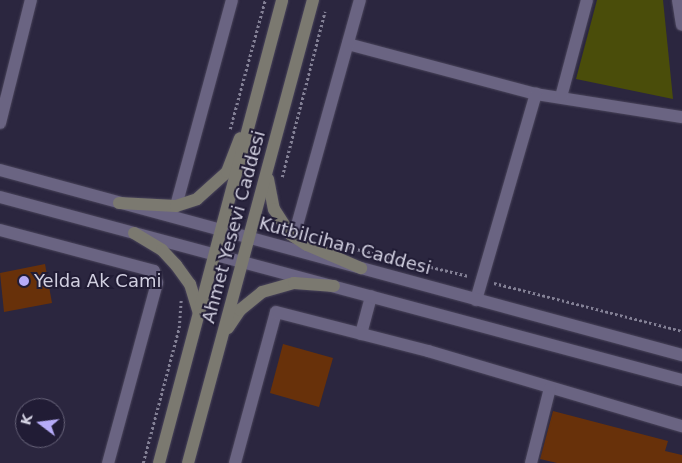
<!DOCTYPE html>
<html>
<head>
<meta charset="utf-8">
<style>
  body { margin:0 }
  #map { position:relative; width:682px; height:463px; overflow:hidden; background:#2b263f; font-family:"DejaVu Sans",sans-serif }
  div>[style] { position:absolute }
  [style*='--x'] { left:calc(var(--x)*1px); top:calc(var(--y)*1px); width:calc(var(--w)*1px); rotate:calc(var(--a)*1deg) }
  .green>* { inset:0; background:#4a4d0a }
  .building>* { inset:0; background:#68310a }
  .path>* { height:2.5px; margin-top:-1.25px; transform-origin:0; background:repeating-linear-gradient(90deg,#838095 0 2.5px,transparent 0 5px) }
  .roads { filter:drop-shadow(0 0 1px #49445a) drop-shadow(0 0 1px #49445a) }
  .minor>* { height:12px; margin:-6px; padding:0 6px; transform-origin:6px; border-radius:6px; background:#6a6482 }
  .tertiary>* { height:12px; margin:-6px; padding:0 6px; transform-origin:6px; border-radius:6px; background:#6a6482 }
  .secondary>* { height:12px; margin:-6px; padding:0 6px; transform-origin:6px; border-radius:6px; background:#7b7970 }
  .dots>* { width:14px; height:14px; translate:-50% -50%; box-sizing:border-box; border:2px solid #211c35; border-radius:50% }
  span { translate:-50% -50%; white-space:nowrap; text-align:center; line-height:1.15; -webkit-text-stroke:4px #211c35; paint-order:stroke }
  .street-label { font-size:18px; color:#d2d0e1 }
  .poi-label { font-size:18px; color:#d2d0e1 }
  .left { translate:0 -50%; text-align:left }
  .north { position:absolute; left:15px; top:398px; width:50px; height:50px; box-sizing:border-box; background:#211c35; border:1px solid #68647a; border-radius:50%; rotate:285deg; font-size:14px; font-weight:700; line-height:20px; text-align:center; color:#d2d0e1 }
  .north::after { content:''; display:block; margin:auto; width:18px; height:22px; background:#b6abf8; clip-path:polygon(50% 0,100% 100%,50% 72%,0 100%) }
</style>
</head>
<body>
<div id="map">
  <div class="green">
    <div style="clip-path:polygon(597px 0,663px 0,673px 99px,576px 79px)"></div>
  </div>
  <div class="building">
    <div style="clip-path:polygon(45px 264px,52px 303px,4px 312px,0 273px)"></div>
    <div style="clip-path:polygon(283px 344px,333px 358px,319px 407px,270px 393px)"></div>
    <div style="clip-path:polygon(553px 411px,668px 441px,665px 451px,682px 455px,682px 463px,557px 463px,540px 459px)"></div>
  </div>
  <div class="path">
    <div style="--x:230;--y:129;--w:134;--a:-74.8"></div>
    <div style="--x:282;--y:177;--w:171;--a:-75.5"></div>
    <div style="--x:348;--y:247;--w:124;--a:13.5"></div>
    <div style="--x:494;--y:283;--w:194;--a:14.3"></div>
    <div style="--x:143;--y:463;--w:140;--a:-75.1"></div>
    <div style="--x:179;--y:328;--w:28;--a:-86"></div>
  </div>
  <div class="roads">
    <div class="minor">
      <div style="--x:678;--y:0;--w:25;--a:81"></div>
      <div style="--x:348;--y:44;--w:195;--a:14.9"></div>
      <div style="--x:536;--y:94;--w:148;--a:9"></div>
      <div style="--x:561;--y:97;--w:100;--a:-75"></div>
      <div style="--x:0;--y:123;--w:127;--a:-75.9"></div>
      <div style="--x:176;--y:206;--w:213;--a:-74.8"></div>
      <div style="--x:0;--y:230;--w:159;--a:14.9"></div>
      <div style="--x:154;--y:271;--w:12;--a:76"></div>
      <div style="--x:157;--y:283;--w:187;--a:105.2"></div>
      <div style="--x:294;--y:236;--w:245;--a:-74.4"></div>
      <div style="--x:476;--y:300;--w:215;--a:-73.8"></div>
      <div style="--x:361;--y:334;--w:39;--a:-75"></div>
      <div style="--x:235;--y:463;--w:156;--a:-74.8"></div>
      <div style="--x:276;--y:312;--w:157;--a:14.4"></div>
      <div style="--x:428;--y:351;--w:265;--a:16.5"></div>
      <div style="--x:531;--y:463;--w:77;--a:-75.8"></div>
    </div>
    <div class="tertiary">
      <div style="--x:0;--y:170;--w:707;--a:15.18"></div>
      <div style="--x:0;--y:197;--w:706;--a:15.02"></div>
    </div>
    <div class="secondary">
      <div style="--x:268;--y:179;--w:31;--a:79"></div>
      <div style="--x:274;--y:209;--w:30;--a:57"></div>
      <div style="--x:290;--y:234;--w:20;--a:33"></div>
      <div style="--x:307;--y:245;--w:59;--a:23.1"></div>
      <div style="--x:119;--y:203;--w:57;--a:3"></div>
      <div style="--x:176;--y:206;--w:22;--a:-18"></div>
      <div style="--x:197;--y:199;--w:40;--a:-42"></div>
      <div style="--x:227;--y:172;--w:36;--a:-69"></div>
      <div style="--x:134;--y:233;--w:33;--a:31"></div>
      <div style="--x:162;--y:250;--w:21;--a:47"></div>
      <div style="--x:176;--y:265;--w:24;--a:54"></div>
      <div style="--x:190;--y:284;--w:30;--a:73"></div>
      <div style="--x:228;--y:328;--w:22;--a:-56"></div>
      <div style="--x:240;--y:310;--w:28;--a:-39"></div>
      <div style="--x:262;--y:292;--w:33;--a:-16"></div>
      <div style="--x:294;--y:283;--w:40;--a:4.3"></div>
      <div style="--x:159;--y:463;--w:479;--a:-75.1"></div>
      <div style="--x:188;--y:463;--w:480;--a:-74.9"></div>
    </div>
  </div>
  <div class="dots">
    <div style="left:24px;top:281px;background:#b6abf8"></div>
  </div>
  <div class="street-label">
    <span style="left:234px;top:227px;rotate:-75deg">Ahmet Yesevi Caddesi</span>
    <span style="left:345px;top:246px;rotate:15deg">Kutbilcihan Caddesi</span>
  </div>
  <div class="poi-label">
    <span class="left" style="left:34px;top:281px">Yelda Ak Cami</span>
  </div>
  <div class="north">K</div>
</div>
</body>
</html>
